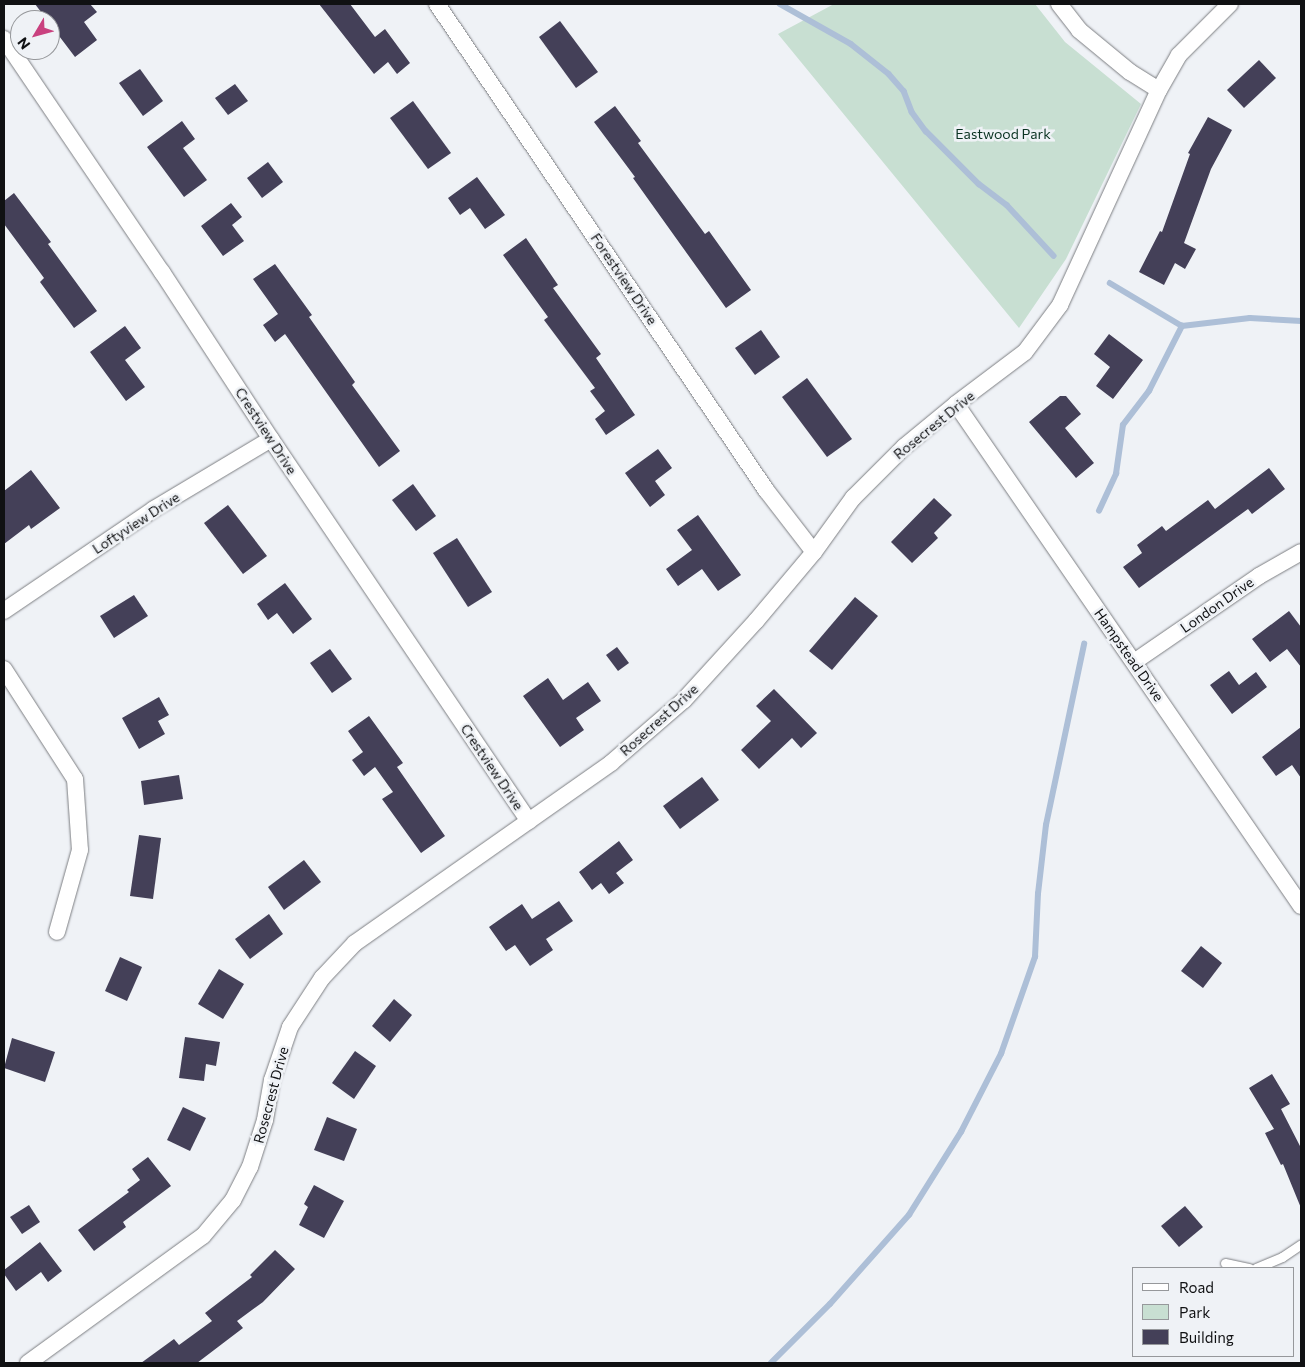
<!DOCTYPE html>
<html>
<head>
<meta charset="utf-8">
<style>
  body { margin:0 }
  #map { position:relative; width:1305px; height:1367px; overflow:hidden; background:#eff2f6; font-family:Commissioner,sans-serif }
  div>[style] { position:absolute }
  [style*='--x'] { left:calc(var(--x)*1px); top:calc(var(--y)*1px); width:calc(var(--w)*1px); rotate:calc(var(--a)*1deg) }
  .green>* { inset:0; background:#c8dfd2 }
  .stream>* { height:5.5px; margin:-2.75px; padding:0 2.75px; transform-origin:2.75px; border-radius:2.75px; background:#adbfd7 }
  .building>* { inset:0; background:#444058 }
  .roads { filter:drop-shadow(0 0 1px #7c7e82) drop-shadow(0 0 1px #7c7e82) }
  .service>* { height:9px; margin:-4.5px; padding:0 4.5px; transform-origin:4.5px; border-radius:4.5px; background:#fff }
  .minor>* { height:16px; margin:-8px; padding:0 8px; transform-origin:8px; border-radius:8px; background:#fff }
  span { translate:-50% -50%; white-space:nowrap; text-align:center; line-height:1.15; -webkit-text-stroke:5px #eff2f6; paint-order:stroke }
  .park-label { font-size:14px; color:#0a3322 }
  .street-label { font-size:14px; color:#101113 }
  .frame { position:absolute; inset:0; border:5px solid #101113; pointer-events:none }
  .legend { position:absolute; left:1132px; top:1267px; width:162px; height:90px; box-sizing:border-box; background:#eff2f6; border:1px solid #96989b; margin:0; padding:6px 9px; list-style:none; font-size:15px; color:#101113 }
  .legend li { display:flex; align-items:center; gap:10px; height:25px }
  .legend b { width:25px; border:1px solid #96989b }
  .north { position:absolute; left:10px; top:10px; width:50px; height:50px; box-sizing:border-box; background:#eff2f6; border:1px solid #96989b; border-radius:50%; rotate:233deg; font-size:14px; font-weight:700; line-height:20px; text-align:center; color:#101113 }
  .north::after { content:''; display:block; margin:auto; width:18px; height:22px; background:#c9417f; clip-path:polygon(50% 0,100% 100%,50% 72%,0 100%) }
</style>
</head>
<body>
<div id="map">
  <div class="green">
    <div style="clip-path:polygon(834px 4px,1035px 4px,1065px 42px,1141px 104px,1066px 259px,1019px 328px,778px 34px)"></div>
  </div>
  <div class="stream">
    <div style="--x:780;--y:4;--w:81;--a:29.4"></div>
    <div style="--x:851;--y:44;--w:48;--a:38.3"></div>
    <div style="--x:889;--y:74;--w:23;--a:49"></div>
    <div style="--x:904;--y:91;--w:22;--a:69"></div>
    <div style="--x:912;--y:112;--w:24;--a:54"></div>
    <div style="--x:926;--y:131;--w:75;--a:45"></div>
    <div style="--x:979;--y:184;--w:35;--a:37"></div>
    <div style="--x:1007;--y:205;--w:69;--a:47.3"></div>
    <div style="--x:1110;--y:283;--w:84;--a:30.8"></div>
    <div style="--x:1182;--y:326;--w:68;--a:-6.7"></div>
    <div style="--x:1250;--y:318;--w:51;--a:3.4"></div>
    <div style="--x:1099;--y:511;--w:41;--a:-65.3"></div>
    <div style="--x:1116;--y:474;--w:49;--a:-81.9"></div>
    <div style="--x:1123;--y:425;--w:43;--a:-52.6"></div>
    <div style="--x:1149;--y:391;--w:73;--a:-63.1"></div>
    <div style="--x:771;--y:1363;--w:83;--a:-45"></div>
    <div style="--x:830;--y:1304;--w:119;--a:-48.4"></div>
    <div style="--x:909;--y:1215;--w:98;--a:-57.9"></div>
    <div style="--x:961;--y:1132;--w:88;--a:-62.9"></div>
    <div style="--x:1001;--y:1054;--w:103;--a:-70.7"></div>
    <div style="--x:1035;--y:957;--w:63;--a:-87.3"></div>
    <div style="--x:1038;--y:894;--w:69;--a:-83.4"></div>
    <div style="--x:1046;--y:825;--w:185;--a:-78.1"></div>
  </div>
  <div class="building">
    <div style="clip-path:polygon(35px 4px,90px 4px,97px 12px,84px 22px,97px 40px,75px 57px,50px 24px,50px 20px,47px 20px)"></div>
    <div style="clip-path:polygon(319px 4px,350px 4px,375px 37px,385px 29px,410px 63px,397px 74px,388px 62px,374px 74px)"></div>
    <div style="clip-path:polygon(560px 21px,598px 72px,576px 88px,539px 37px)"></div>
    <div style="clip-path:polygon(1259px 60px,1276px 78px,1244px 108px,1227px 90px)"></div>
    <div style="clip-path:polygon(140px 69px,163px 101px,143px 116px,119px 83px)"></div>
    <div style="clip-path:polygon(235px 84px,248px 101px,228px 115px,215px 98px)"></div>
    <div style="clip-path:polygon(413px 101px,451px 153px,428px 169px,390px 118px)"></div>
    <div style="clip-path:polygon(615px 106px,641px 141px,638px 143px,705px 234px,709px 231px,751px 290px,726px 308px,633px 178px,635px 177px,594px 122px)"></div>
    <div style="clip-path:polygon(1208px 117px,1232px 130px,1211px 169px,1184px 243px,1196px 249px,1185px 269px,1175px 263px,1164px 285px,1139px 272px,1160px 231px,1162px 232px,1190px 154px,1188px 153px)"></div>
    <div style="clip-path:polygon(182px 121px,195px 139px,183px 148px,207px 180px,184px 197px,147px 147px)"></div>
    <div style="clip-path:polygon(268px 162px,283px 182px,262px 198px,247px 178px)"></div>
    <div style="clip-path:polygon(477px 177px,505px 215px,485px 229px,470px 208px,460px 215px,448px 198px)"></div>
    <div style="clip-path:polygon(14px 193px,51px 242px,48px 244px,97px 311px,74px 328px,40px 282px,44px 278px,4px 224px,4px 201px)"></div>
    <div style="clip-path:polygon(231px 203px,242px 217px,232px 225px,244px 241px,223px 256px,201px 226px)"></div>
    <div style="clip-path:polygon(526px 238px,558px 285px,553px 288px,601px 354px,596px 358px,635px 415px,606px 435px,595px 419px,605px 411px,590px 391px,595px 388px,544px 320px,548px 317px,503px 255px)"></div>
    <div style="clip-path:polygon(275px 264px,312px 315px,309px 317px,355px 382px,352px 385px,400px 451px,379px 467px,285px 334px,275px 342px,263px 325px,278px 314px,253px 279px)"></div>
    <div style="clip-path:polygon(125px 326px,141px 348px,125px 360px,145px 387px,126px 401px,90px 352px)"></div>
    <div style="clip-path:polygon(761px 330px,780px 357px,755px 375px,735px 348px)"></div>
    <div style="clip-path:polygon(1109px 334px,1143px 360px,1113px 399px,1096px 386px,1110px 367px,1094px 354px)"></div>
    <div style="clip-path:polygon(807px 378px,852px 439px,827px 457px,782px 397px)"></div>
    <div style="clip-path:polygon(1060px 396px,1066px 396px,1081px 414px,1065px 428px,1094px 463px,1076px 478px,1029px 422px)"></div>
    <div style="clip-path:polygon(658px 449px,672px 468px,655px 481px,665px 495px,650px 507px,625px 473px)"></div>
    <div style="clip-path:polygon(1269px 468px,1285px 489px,1252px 514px,1248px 509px,1139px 588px,1123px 567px,1142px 553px,1137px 545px,1162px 526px,1166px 531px,1208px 500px,1215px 509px)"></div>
    <div style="clip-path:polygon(31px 470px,60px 508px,31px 529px,29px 525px,4px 544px,4px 491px)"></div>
    <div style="clip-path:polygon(413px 484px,436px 516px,416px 531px,392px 500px)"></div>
    <div style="clip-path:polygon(934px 498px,952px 515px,934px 533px,938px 538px,912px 563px,891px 542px)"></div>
    <div style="clip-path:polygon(228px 505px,267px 556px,243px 574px,204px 523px)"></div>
    <div style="clip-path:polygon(698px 515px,741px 575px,718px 591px,702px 569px,678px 586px,666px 569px,692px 550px,677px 530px)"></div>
    <div style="clip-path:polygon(457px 538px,492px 592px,468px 607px,433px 553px)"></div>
    <div style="clip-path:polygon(285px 583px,312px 619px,293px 634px,277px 613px,268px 620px,257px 604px)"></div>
    <div style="clip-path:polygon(134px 595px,148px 616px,114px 638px,100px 616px)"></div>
    <div style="clip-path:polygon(855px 597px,878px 616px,832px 670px,809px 651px)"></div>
    <div style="clip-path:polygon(1289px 611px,1301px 627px,1301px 667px,1287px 649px,1270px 662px,1252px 639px)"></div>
    <div style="clip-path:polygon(617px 647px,629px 663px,618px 671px,606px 655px)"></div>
    <div style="clip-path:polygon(330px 649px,352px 679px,332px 693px,310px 663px)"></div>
    <div style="clip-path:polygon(1229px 671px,1239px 685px,1256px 672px,1267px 687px,1232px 714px,1210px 685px)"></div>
    <div style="clip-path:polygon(548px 678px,563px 700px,588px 682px,601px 701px,576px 718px,584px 730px,560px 747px,523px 696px)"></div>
    <div style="clip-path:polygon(774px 689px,817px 733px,801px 748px,792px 738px,759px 769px,741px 750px,771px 721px,756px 706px)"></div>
    <div style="clip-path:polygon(159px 697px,169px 715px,158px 721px,165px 734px,139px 749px,122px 718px)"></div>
    <div style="clip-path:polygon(369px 716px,403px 763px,397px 767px,445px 836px,421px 853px,382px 799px,393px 792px,375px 767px,364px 776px,352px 760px,363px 752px,348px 731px)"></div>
    <div style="clip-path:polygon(1301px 727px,1301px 778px,1292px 765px,1276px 776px,1262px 757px)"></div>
    <div style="clip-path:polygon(179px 775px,183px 799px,144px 805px,141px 781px)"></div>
    <div style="clip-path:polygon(702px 777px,719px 800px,680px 829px,663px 806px)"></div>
    <div style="clip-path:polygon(139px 835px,161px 838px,153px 899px,130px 896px)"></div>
    <div style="clip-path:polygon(619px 841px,633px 860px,616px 873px,624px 883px,609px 894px,601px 883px,592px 890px,579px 872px)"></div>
    <div style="clip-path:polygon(304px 860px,321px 882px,284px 910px,268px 887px)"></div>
    <div style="clip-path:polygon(559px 901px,573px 921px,546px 939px,553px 950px,530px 966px,515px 945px,506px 951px,489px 927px,522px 904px,532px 919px)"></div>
    <div style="clip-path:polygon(269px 914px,283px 934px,250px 959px,235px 939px)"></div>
    <div style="clip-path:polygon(1201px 946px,1222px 963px,1203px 988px,1181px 971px)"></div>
    <div style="clip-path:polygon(120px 957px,142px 967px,127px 1001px,105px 991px)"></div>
    <div style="clip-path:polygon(219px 969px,244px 984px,223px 1019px,198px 1004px)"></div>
    <div style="clip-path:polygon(394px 999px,412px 1015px,390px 1042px,372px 1026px)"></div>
    <div style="clip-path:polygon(185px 1037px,220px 1042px,216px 1066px,206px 1064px,204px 1081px,179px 1078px)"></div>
    <div style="clip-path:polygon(12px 1038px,55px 1052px,45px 1082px,4px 1068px)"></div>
    <div style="clip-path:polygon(355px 1051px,376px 1066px,354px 1099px,332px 1083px)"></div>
    <div style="clip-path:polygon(1272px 1074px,1290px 1104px,1281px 1109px,1301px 1148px,1301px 1208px,1283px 1164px,1281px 1165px,1265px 1133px,1274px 1129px,1249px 1088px)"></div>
    <div style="clip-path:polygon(183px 1107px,206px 1118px,190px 1151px,167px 1140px)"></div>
    <div style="clip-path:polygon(327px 1117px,357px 1129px,344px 1161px,314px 1150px)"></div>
    <div style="clip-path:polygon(148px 1157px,171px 1186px,123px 1222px,126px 1227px,94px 1251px,78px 1230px,129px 1192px,127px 1190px,140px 1180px,132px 1169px)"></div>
    <div style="clip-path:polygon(314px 1185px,344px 1201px,324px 1238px,299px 1225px,308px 1207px,304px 1204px)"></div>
    <div style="clip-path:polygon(29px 1205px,40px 1222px,22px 1234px,10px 1217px)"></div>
    <div style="clip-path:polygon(1185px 1206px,1203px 1227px,1179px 1247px,1161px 1226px)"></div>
    <div style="clip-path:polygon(40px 1242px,62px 1271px,48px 1282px,41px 1272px,16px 1291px,4px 1274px,4px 1270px)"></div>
    <div style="clip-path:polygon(275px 1250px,295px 1269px,263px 1302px,237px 1321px,243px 1328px,197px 1363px,141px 1363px,174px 1339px,179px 1345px,212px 1321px,205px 1313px,252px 1277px,250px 1275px)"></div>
  </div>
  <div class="roads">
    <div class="service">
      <div style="--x:1225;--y:1263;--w:25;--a:12"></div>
      <div style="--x:1256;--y:1268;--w:28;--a:-23"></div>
      <div style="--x:1282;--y:1257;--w:23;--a:-34"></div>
    </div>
    <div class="minor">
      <div style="--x:437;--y:4;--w:587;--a:55.9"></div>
      <div style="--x:766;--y:490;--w:78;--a:52.3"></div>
      <div style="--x:1059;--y:4;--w:33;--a:52"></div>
      <div style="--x:1079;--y:30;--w:66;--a:39.5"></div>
      <div style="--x:1130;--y:72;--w:34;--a:32"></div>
      <div style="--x:4;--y:39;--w:282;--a:55.9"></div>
      <div style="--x:162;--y:272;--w:199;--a:56.9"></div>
      <div style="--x:271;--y:439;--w:461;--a:56"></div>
      <div style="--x:956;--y:404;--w:609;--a:55.5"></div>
      <div style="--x:4;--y:611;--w:181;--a:-34.2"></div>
      <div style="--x:154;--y:509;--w:136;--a:-30.9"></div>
      <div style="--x:1134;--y:662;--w:152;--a:-34.5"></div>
      <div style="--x:1259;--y:576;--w:48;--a:-29.7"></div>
      <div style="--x:4;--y:669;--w:131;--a:57.2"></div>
      <div style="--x:75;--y:779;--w:71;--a:86"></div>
      <div style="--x:80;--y:850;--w:85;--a:105.7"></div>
      <div style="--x:28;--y:1363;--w:216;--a:-36"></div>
      <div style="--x:203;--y:1236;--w:47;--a:-50.2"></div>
      <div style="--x:233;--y:1200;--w:37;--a:-63"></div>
      <div style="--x:250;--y:1167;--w:49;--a:-72.3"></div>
      <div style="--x:265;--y:1120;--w:41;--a:-80.1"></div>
      <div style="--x:272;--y:1080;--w:56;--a:-71.2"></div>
      <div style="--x:290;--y:1027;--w:59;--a:-56.9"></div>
      <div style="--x:322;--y:978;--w:48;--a:-46.7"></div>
      <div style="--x:355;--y:943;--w:313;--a:-35.1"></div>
      <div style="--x:611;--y:763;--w:96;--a:-40.8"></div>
      <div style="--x:684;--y:700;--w:107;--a:-47.7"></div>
      <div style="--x:756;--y:621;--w:90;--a:-50"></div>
      <div style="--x:814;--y:552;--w:67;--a:-54.2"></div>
      <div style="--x:853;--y:498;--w:72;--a:-45"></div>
      <div style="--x:904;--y:447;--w:67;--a:-39.6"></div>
      <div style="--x:956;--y:404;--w:86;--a:-37"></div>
      <div style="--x:1025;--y:352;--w:59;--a:-53.3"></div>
      <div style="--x:1060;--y:305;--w:237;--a:-65.3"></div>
      <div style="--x:1159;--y:90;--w:40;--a:-60.3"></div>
      <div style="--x:1179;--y:55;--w:72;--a:-45"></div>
    </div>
  </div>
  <div class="park-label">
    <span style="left:1003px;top:134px">Eastwood Park</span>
  </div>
  <div class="street-label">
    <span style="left:624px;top:279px;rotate:56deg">Forestview Drive</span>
    <span style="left:934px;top:425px;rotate:-39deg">Rosecrest Drive</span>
    <span style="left:266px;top:431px;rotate:57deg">Crestview Drive</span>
    <span style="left:136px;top:523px;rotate:-33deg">Loftyview Drive</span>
    <span style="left:1217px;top:605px;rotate:-35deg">London Drive</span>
    <span style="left:1129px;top:655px;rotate:55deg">Hampstead Drive</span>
    <span style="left:659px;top:720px;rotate:-42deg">Rosecrest Drive</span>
    <span style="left:492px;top:767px;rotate:56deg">Crestview Drive</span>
    <span style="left:271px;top:1095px;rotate:-75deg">Rosecrest Drive</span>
  </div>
  <div class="frame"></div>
  <ul class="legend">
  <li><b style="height:6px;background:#fff"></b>Road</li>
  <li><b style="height:14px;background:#c8dfd2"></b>Park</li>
  <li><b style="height:14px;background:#444058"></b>Building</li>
  </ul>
  <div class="north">N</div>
</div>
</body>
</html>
